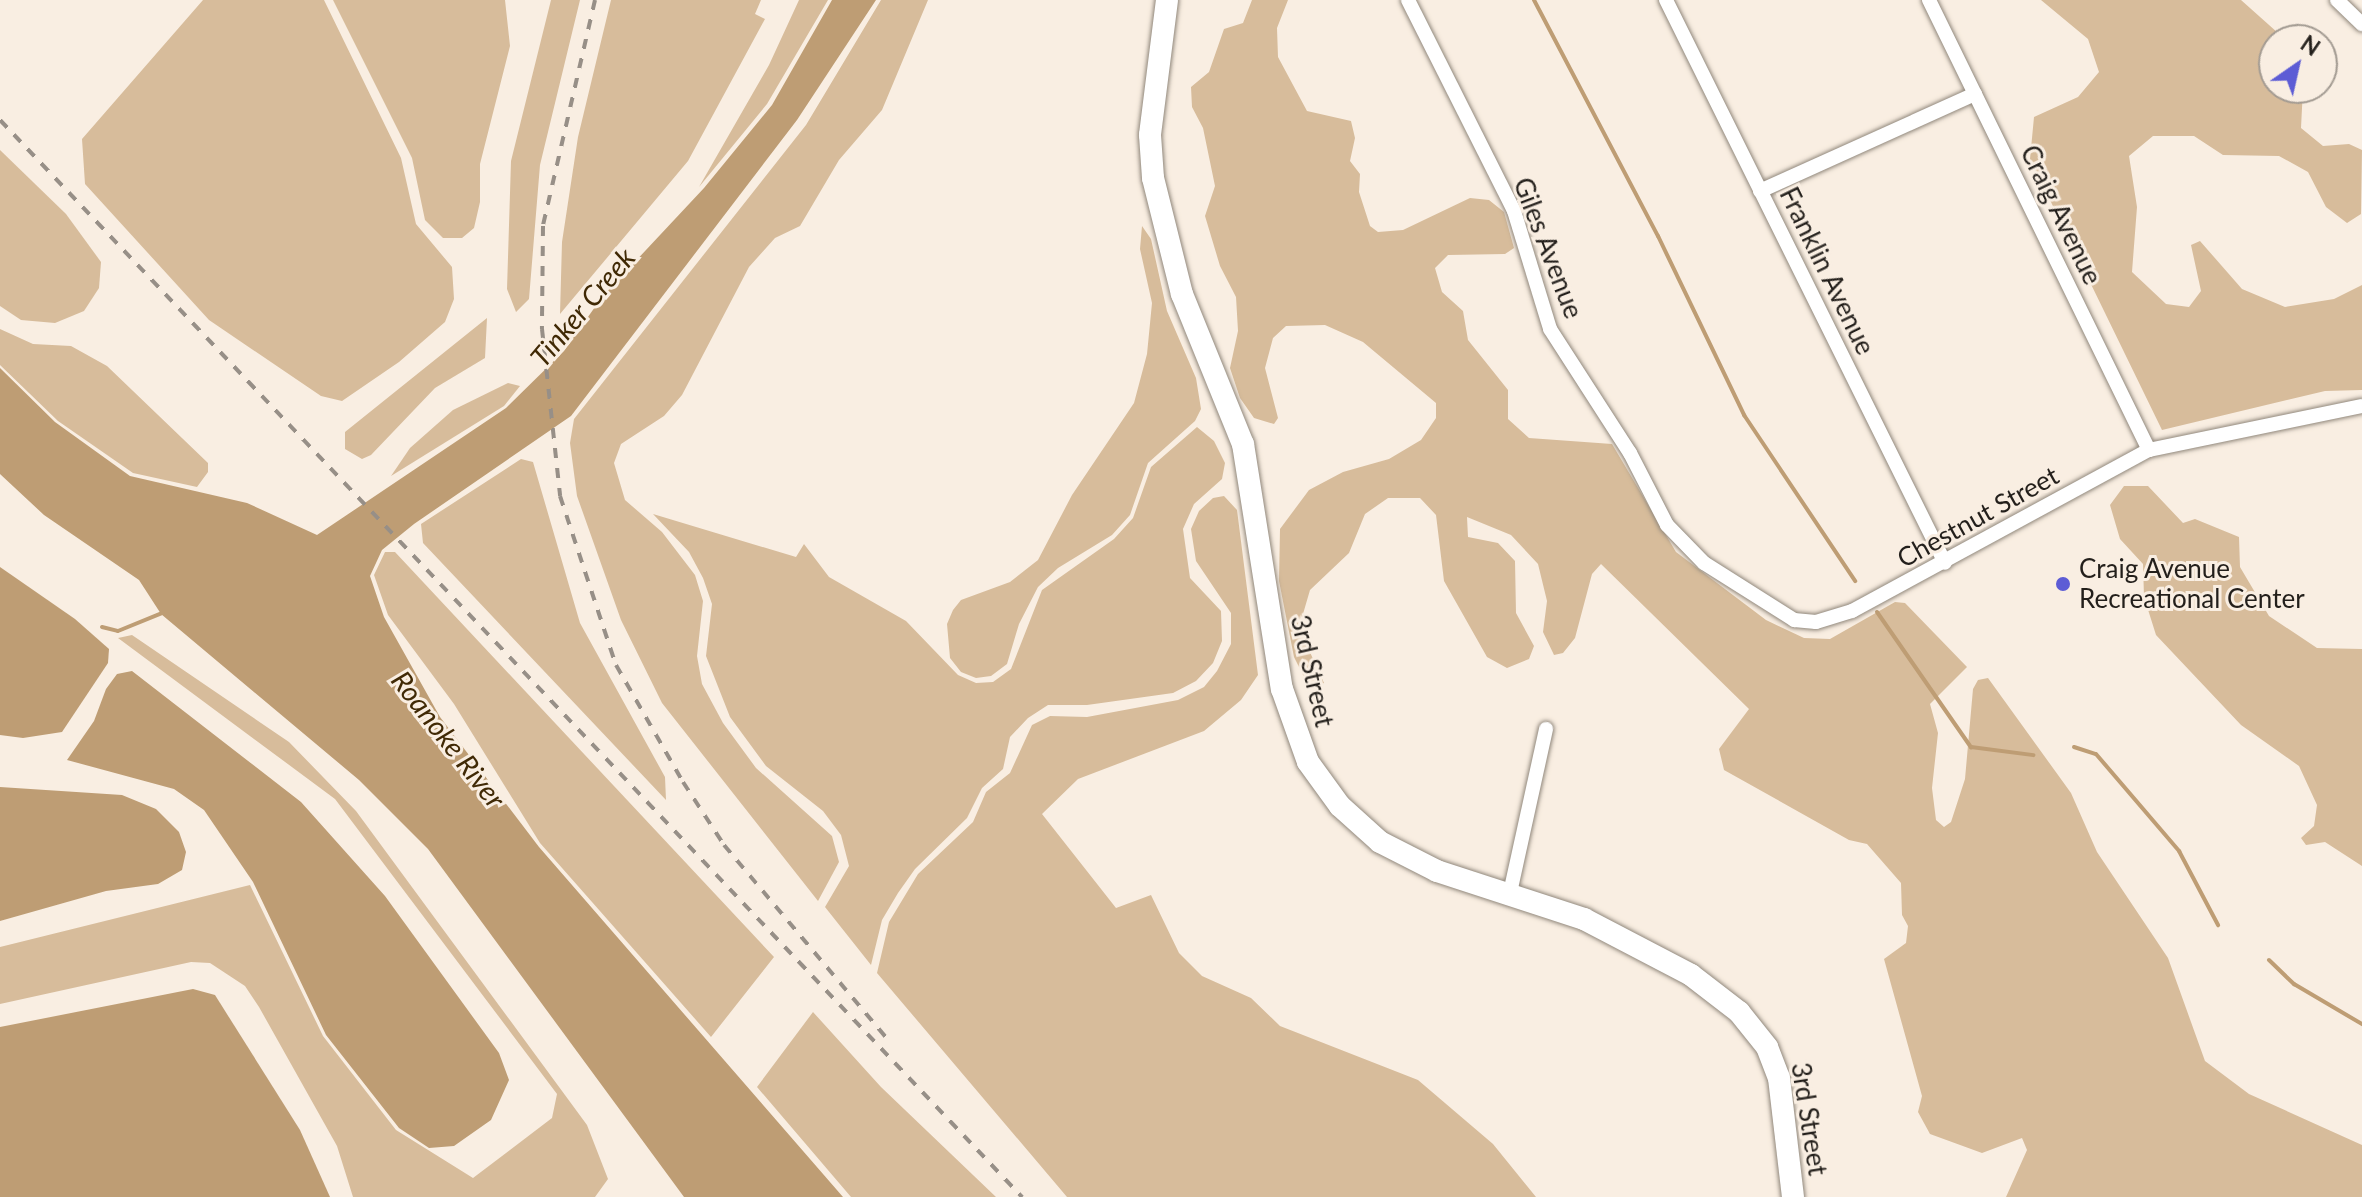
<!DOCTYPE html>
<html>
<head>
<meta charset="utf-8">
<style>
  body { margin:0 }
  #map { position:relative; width:2362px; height:1197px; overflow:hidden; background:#f9eee2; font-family:Lato,sans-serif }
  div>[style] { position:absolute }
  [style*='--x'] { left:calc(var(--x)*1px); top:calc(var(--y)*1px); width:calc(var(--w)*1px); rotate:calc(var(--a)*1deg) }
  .green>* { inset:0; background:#d7bc9b }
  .water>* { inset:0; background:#be9d74 }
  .stream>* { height:4px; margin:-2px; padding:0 2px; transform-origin:2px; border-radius:2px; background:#be9d74 }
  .roads { filter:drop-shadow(0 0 2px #91887c) drop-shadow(0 0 2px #91887c) }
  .street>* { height:14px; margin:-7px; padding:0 7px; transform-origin:7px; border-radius:7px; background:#fff }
  .secondary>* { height:22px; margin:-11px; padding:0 11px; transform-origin:11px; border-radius:11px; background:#fff }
  .rail>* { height:4px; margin-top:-2px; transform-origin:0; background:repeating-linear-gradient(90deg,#978f87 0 10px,transparent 0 20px) }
  .dots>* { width:22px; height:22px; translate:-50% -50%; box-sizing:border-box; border:4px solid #f9eee2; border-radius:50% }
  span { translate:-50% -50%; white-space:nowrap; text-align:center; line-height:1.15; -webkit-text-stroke:6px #f9eee2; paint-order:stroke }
  .street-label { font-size:26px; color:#231f1b }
  .poi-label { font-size:26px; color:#231f1b }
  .left { translate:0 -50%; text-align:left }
  .water-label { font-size:28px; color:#402905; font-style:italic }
  .north { position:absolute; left:2258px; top:24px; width:80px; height:80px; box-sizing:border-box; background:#f9eee2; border:2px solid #a39b92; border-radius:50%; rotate:34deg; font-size:22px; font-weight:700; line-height:32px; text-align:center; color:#231f1b }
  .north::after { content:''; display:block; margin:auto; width:28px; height:36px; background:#5d5cd5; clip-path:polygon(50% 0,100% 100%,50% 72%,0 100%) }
</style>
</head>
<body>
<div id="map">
  <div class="green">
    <div style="clip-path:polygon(203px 0,324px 0,401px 158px,416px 224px,452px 267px,454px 299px,445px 322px,399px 362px,342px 401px,321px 396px,209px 320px,85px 184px,82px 139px)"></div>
    <div style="clip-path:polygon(333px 0,505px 0,510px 46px,480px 164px,480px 202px,474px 228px,462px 238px,443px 238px,425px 220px,412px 158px)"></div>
    <div style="clip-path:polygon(551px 0,580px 0,540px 165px,529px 299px,516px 312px,507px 289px,511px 161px)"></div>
    <div style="clip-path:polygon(611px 0,761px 0,755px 14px,765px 19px,688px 161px,560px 314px,562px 242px,578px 137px)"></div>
    <div style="clip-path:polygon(799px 0,828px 0,767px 104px,699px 187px,769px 65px)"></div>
    <div style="clip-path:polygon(881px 0,928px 0,882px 110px,839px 160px,800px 226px,775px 238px,749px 267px,682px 395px,664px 416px,621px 444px,614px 463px,625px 500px,662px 532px,695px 575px,703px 601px,697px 656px,702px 684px,723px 723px,756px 768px,832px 836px,839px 862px,818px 901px,662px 703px,621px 620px,577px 496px,570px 443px,574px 419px,806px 125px)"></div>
    <div style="clip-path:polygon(1252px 0,1288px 0,1277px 28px,1278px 57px,1307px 111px,1351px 121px,1355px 138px,1350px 161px,1360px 174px,1359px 192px,1370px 226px,1378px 232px,1403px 230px,1470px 198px,1489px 200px,1504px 212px,1514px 248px,1505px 254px,1448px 255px,1435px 268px,1442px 292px,1463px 311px,1468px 340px,1508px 390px,1508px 419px,1529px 438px,1612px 444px,1676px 552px,1766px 620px,1804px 638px,1830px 639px,1895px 602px,1905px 603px,1967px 667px,1930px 704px,1938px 733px,1932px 788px,1936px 820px,1944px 827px,1951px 822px,1965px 779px,1973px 689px,1978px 680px,1988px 678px,2071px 793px,2097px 852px,2168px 958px,2205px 1061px,2249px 1094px,2362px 1145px,2362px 1197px,2006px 1197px,2027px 1150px,2022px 1138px,1982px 1153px,1930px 1134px,1918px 1112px,1922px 1096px,1884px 959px,1906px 943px,1908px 926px,1902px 915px,1901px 883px,1867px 844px,1849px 840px,1724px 770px,1719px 749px,1749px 709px,1601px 564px,1592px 574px,1575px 638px,1563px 653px,1554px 655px,1543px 632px,1547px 601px,1538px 564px,1511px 535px,1467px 517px,1468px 537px,1498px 543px,1515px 561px,1516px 613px,1534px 646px,1529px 659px,1507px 668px,1487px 657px,1444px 581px,1436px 515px,1420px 498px,1388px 498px,1365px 514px,1349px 553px,1310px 590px,1303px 614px,1309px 650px,1324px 683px,1315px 686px,1303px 675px,1294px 657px,1279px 581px,1280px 529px,1309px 490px,1343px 472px,1389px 459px,1421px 440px,1436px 418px,1436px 403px,1363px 342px,1325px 325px,1286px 326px,1273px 338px,1265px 368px,1278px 418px,1274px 424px,1254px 418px,1240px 398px,1230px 368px,1238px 331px,1236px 297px,1220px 266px,1205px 216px,1215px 186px,1203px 128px,1192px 107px,1191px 87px,1209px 72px,1224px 29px,1243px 23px)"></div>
    <div style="clip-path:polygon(2041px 0,2241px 0,2278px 33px,2282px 40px,2274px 40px,2274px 88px,2303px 88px,2301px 128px,2323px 146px,2349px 144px,2362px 150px,2361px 214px,2347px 223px,2326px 207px,2308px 172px,2279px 156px,2223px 155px,2194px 136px,2153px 136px,2129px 156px,2137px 207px,2132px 272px,2166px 304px,2189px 307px,2201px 291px,2191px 245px,2200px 241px,2242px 289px,2285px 307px,2334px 299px,2362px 285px,2362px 390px,2325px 391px,2162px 430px,2030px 159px,2034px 117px,2078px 97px,2099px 72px,2088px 39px)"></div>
    <div style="clip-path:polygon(0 150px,66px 214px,101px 262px,99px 288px,84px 311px,55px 323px,21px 320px,0 306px)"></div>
    <div style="clip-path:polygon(1142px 226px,1151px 239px,1167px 311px,1196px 378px,1201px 409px,1195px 421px,1148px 463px,1130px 515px,1112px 535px,1058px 568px,1038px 587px,1019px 624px,1007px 664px,991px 676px,976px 678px,961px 672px,950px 658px,947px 624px,953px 610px,961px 600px,1010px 582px,1038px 560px,1072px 495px,1134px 403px,1147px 354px,1152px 303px,1140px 249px)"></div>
    <div style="clip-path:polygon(487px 318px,485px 358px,435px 388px,371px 455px,362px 459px,345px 449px,345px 432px)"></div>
    <div style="clip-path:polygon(0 329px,33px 344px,71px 346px,107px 366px,208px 463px,208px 472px,197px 487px,133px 473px,58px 421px,0 365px)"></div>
    <div style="clip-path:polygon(508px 383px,520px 386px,504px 406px,391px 476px,410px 448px,453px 410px)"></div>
    <div style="clip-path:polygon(1197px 427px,1214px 441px,1225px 463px,1222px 479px,1194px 504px,1183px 529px,1190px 578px,1221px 611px,1222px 641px,1213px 663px,1196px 681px,1173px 693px,1087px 705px,1048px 705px,1028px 718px,1010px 737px,1003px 769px,982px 788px,967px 818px,915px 869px,898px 893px,882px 920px,871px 965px,825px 907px,849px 866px,841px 835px,823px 811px,766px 766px,730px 717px,706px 656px,712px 604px,703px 578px,689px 552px,653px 514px,796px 557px,804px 544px,829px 577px,906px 621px,958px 675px,976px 683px,993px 682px,1011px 669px,1042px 590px,1114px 539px,1133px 518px,1151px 467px)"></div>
    <div style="clip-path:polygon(521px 459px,533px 462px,580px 623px,665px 777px,666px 800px,423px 543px,421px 524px)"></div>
    <div style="clip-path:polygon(2124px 486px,2148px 486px,2183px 523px,2195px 519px,2239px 537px,2240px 567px,2269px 616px,2317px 648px,2362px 649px,2362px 866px,2325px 842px,2306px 845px,2301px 838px,2314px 826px,2317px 805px,2299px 766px,2241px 725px,2156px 635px,2144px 597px,2143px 564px,2120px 539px,2110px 505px)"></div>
    <div style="clip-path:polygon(1224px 496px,1237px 510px,1258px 675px,1241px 700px,1204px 731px,1078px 779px,1042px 814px,1116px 908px,1151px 895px,1179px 953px,1202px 976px,1251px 998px,1280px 1026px,1418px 1080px,1493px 1144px,1536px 1197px,1067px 1197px,877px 973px,889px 922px,918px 874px,973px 822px,986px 792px,1010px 773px,1032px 725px,1050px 716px,1087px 717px,1178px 700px,1204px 687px,1217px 671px,1231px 644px,1231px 613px,1196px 561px,1191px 529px,1199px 511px,1213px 498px)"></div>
    <div style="clip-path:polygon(385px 552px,395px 552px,774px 957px,711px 1037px,540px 843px,454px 704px,388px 615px,374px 575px)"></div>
    <div style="clip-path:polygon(132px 635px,289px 742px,356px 811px,587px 1125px,608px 1179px,595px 1197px,353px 1197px,337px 1146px,259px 1007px,245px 986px,210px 963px,191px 962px,0 1004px,0 947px,250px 885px,323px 1036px,396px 1130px,473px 1178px,552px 1118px,557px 1094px,335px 799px,118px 638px)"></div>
    <div style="clip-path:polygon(813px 1012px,881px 1087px,996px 1197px,851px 1197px,757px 1087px)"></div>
  </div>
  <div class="water">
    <div style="clip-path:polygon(832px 0,876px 0,797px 120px,571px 416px,414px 524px,382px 550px,370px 576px,384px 617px,440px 717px,539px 847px,843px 1197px,684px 1197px,428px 849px,359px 780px,161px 614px,139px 580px,44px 515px,0 474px,0 368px,55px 422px,130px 476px,247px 503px,317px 535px,506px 408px,564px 351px,602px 297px,704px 188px,772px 105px)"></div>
    <div style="clip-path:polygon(0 567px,75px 619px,109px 649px,108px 663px,62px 732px,23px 738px,0 735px)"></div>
    <div style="clip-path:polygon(132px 671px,301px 802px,385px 896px,499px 1053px,509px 1080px,491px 1120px,454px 1146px,429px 1148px,399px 1128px,326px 1035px,253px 882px,204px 810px,174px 789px,67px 760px,94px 721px,106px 689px,117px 674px)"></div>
    <div style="clip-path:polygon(0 787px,122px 795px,156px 809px,179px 832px,186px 852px,182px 870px,158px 884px,106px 891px,0 921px)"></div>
    <div style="clip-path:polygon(193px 989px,215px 995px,300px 1130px,330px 1197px,0 1197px,0 1027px)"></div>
  </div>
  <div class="stream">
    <div style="--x:1534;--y:0;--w:267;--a:62.3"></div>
    <div style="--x:1658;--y:236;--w:199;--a:64.3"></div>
    <div style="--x:1744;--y:415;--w:200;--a:56.2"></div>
    <div style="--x:1877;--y:612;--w:165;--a:55.2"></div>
    <div style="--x:1971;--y:747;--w:63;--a:7.4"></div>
    <div style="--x:102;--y:627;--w:16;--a:14"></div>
    <div style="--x:118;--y:631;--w:48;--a:-22.2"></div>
    <div style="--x:2074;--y:747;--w:23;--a:18"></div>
    <div style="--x:2096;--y:754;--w:128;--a:49.4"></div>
    <div style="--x:2179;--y:851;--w:84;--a:62.2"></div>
    <div style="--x:2269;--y:960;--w:35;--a:44"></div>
    <div style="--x:2294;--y:984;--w:79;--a:30.5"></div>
  </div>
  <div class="roads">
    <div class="street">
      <div style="--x:1408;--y:0;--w:236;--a:63.3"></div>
      <div style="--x:1514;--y:211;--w:123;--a:73"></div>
      <div style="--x:1550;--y:329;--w:148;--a:57.2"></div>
      <div style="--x:1630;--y:453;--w:81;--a:62.8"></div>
      <div style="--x:1667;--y:525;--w:53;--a:45.8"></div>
      <div style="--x:1704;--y:563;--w:107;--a:32.3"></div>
      <div style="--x:1794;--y:620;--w:22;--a:5"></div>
      <div style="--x:1816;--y:622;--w:38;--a:-17"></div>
      <div style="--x:1852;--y:611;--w:338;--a:-28.5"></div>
      <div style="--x:2149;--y:450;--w:217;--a:-11.7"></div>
      <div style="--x:1666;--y:0;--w:628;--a:63.64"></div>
      <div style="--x:1929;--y:0;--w:501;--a:63.95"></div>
      <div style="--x:2337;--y:0;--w:35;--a:44"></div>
      <div style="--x:1760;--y:191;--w:236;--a:-24.3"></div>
      <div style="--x:1510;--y:893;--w:168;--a:-77.6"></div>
    </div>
    <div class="secondary">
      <div style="--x:1167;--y:0;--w:136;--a:97.2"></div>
      <div style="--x:1150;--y:135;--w:43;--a:86"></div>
      <div style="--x:1153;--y:178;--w:120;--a:76"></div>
      <div style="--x:1182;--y:294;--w:162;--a:67.9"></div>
      <div style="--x:1243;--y:444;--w:248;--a:81"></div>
      <div style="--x:1282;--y:689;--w:77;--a:70.4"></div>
      <div style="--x:1308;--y:762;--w:54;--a:54"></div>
      <div style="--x:1340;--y:806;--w:54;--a:42"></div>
      <div style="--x:1380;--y:842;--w:64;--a:27"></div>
      <div style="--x:1437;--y:871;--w:155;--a:18.1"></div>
      <div style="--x:1584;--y:919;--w:121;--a:27.6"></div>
      <div style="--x:1691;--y:975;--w:61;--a:37.6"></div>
      <div style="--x:1739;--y:1012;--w:45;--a:51.3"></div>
      <div style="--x:1767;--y:1047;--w:33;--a:69"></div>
      <div style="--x:1779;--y:1078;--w:120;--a:83.3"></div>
    </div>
  </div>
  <div class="rail">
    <div style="--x:595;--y:0;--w:232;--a:103"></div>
    <div style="--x:543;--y:226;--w:103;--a:90.6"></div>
    <div style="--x:542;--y:329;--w:168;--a:83.8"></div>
    <div style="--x:560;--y:496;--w:178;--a:71.7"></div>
    <div style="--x:616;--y:665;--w:135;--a:60.2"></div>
    <div style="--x:683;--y:782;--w:75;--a:56.9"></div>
    <div style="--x:724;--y:845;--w:259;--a:49.9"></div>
    <div style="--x:0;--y:120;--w:1485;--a:46.5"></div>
  </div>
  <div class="dots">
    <div style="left:2063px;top:584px;background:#5d5cd5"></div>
  </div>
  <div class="street-label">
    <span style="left:2061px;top:215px;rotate:64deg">Craig Avenue</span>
    <span style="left:1548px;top:248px;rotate:69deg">Giles Avenue</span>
    <span style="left:1827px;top:271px;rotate:64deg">Franklin Avenue</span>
    <span style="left:1978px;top:517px;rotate:-29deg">Chestnut Street</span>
    <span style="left:1312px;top:671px;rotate:77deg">3rd Street</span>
    <span style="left:1809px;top:1119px;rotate:81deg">3rd Street</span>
  </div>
  <div class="poi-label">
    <span class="left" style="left:2079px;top:584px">Craig Avenue<br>Recreational Center</span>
  </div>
  <div class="water-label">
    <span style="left:582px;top:307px;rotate:-50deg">Tinker Creek</span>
    <span style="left:449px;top:739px;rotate:52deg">Roanoke River</span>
  </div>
  <div class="north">N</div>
</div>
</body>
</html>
